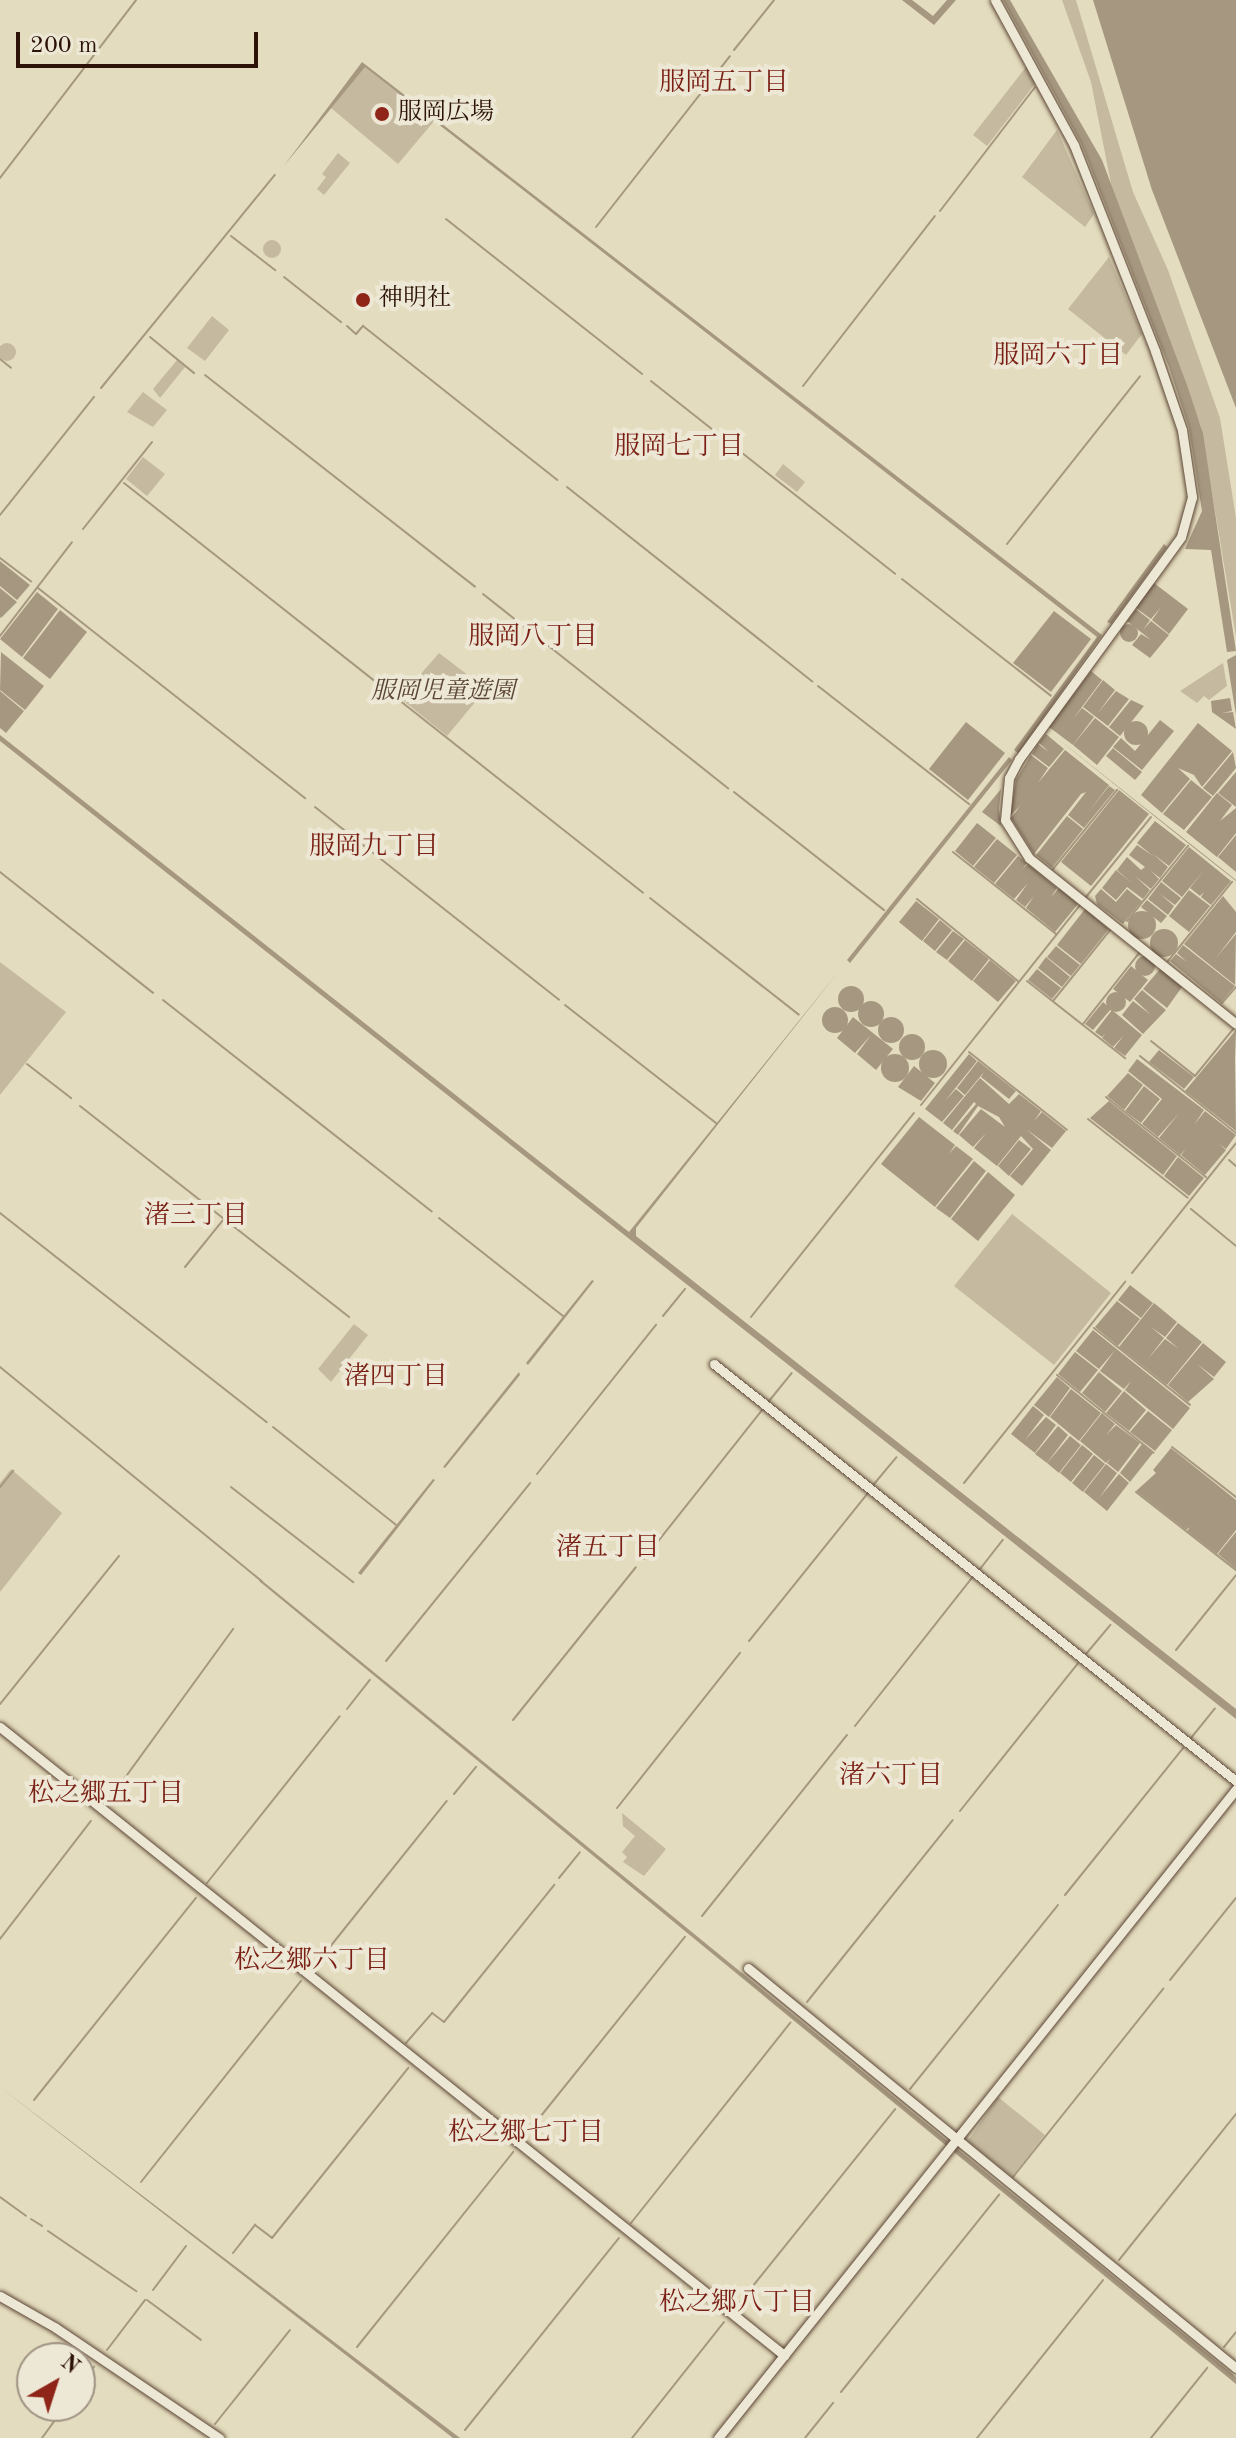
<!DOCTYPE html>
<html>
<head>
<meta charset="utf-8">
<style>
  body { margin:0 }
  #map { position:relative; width:1236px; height:2438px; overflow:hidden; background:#e4dcbe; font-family:"Old Standard TT","Noto Serif JP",serif }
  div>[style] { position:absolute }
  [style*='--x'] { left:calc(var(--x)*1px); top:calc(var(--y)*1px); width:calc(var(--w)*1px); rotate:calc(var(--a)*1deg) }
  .green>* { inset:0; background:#c5ba9f }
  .round { border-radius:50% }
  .water>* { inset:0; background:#a69880 }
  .stream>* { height:2px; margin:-1px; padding:0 1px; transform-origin:1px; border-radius:1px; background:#a69880 }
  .roads { filter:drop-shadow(0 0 2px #5b4535) drop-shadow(0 0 2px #5b4535) }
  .tertiary>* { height:9px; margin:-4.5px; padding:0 4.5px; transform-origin:4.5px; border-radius:4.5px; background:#ede8d5 }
  .dots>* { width:22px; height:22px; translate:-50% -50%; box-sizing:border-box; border:4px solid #ede8d5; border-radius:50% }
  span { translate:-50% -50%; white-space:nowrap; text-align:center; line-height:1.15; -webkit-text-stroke:8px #ede8d5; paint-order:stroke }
  .poi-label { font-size:24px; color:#2d1307 }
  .left { translate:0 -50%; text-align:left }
  .park-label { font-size:24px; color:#5b4535; font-style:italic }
  .neighbourhood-label { font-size:26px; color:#7a1f14 }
  .north { position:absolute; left:16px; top:2342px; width:80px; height:80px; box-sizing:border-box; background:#ede8d5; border:2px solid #a09383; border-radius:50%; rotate:39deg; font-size:22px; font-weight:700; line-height:32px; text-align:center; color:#2d1307 }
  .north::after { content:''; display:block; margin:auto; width:28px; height:36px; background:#8f2418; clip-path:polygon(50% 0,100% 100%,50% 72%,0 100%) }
  .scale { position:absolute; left:16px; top:32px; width:242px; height:36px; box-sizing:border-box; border:4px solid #2d1307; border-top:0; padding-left:10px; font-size:24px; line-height:28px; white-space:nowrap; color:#2d1307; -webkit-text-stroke:6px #ede8d5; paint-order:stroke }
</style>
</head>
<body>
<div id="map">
  <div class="green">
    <div style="clip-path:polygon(1062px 0,1076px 0,1133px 192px,1168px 270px,1220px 418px,1236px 518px,1236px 637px,1201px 426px,1115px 204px,1091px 82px)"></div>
    <div style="clip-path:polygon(365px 66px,435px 120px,398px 164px,331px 108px)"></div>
    <div style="clip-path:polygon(1026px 67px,1035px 84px,987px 146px,973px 135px)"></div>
    <div style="clip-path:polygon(1057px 130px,1094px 214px,1085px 227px,1022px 177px)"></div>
    <div style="clip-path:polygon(338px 153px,350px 163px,324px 195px,317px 189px,326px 177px,322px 174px)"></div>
    <div class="round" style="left:263px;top:240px;width:18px;height:18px"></div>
    <div style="clip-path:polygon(1109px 257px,1142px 334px,1126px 355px,1068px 309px)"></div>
    <div style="clip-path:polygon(212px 316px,229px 330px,205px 361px,187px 348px)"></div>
    <div class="round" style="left:-2px;top:343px;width:18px;height:18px"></div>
    <div style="clip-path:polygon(177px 360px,185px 367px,160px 398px,153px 389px)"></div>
    <div style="clip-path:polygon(143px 392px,167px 410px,153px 427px,127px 412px)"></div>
    <div style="clip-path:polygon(143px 457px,165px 474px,147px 496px,126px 479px)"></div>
    <div style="clip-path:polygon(783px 464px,805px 482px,797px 492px,775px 475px)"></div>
    <div style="clip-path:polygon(439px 653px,486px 689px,447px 736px,400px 698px)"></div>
    <div style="clip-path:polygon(1223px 663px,1227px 686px,1209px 700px,1204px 696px,1197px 703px,1180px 691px)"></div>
    <div style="clip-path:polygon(0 962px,66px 1012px,0 1095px)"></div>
    <div style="clip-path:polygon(1012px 1214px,1111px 1293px,1054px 1365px,954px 1286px)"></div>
    <div style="clip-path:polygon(354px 1324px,368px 1335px,331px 1382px,318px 1369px)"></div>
    <div style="clip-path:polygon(11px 1469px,62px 1513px,0 1592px,0 1483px)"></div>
    <div style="clip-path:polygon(622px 1813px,666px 1849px,644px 1876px,623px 1862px,627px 1857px,622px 1852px,635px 1836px,623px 1826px)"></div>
    <div style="clip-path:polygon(998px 2097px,1045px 2135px,1012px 2177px,968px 2141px)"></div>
  </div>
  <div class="water">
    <div style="clip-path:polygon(902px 0,912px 0,933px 16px,947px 0,956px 0,934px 25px)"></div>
    <div style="clip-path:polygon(1003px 0,1010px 0,1102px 160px,1187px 385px,1203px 433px,1236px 651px,1227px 652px,1211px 550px,1185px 549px,1202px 511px,1189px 428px,1169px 367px,1081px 143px)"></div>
    <div style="clip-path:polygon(1093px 0,1236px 0,1236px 408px,1152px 190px)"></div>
    <div style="clip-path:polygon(362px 62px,1102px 635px,1018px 753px,1014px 750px,1097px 637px,365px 67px,283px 167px)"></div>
    <div style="clip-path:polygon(1164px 544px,1167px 547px,1111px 624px,1107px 622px)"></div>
    <div style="clip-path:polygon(0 561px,30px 585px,17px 600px,0 586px)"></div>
    <div style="clip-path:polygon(1154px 583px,1188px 609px,1169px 634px,1152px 620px,1161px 607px,1151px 619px,1136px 608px)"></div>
    <div style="clip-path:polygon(0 588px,17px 602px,1px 618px,0 617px)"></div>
    <div style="clip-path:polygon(37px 592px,58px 609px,22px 657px,0 639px)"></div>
    <div style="clip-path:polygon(1136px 609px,1150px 620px,1143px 630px,1151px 621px,1169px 635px,1150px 658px,1132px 645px,1141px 634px,1151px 640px,1127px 621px)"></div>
    <div style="clip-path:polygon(60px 610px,87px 632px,50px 679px,23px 658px)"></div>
    <div style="clip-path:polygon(1054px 611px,1091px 639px,1051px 692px,1013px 663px)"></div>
    <div class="round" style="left:1120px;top:624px;width:18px;height:18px"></div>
    <div style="clip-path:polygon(1px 652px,44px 686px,25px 710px,0 690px)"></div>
    <div style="clip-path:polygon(1236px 655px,1236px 715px,1227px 660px)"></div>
    <div style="clip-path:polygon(1091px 671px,1102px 680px,1073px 719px,1082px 708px,1094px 717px,1073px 745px,1049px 727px)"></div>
    <div style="clip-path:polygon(1103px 680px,1115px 690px,1097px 714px,1116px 691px,1129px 699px,1108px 726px,1083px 707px)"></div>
    <div style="clip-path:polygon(0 691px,24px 711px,6px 733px,0 728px)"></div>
    <div style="clip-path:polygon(1230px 698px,1232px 711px,1222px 713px,1233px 712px,1236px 729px,1212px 712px,1211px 701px)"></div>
    <div style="clip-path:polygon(1131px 700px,1144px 706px,1120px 736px,1109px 727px)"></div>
    <div style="clip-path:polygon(1095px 718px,1119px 737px,1097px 765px,1073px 745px)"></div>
    <div style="clip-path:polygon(1160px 720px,1174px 731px,1142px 770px,1113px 747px,1121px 738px,1135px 751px)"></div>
    <div class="round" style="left:1124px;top:721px;width:24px;height:24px"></div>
    <div style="clip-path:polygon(966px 722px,1005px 753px,968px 800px,929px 769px)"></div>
    <div style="clip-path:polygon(1198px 723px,1232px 751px,1202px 787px,1194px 775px,1178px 768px,1190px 779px,1162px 813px,1141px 795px)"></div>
    <div style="clip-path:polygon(1048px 731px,1236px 880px,1236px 881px,1189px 844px)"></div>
    <div style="clip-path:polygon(1046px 734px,1064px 749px,1049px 767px,1032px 754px,1038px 744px,1049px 752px,1039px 743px)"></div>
    <div style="clip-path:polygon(0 735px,629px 1232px,839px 971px,636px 1228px,636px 1236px,1236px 1709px,1236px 1719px,0 741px)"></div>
    <div style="clip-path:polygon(1113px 748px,1142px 772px,1135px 780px,1106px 756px)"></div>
    <div style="clip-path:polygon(1065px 750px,1109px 785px,1087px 814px,1109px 786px,1115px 790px,1084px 828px,1068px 815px,1086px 792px,1081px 794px,1034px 854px,1011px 818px,1020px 806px,1010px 816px,1016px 780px,1031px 755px,1048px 768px,1038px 783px)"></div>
    <div style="clip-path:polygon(1233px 752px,1236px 768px,1213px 796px,1203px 788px)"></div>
    <div style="clip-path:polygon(1009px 757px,1012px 760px,850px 963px,847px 960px)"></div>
    <div style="clip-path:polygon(1236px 772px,1236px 807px,1218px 793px)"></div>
    <div style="clip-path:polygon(1191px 780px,1212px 797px,1184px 830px,1163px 814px)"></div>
    <div style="clip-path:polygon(1001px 789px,999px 809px,1001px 826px,982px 812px)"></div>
    <div style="clip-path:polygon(1119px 790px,1149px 814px,1091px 886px,1061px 862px)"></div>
    <div style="clip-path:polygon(1217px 793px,1232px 805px,1220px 821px,1236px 808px,1236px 833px,1217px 857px,1186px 832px)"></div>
    <div style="clip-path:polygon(1067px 816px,1083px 829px,1052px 868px,1036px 855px)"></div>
    <div style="clip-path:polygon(1155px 821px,1186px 845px,1169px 866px,1153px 854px,1168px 867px,1160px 878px,1151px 871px,1159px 879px,1151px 889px,1135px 876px,1150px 890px,1143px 899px,1127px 887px,1116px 900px,1102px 888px,1116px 870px,1132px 883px,1117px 870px,1127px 857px,1141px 870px,1145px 867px,1129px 855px,1137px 845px,1153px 856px,1137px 843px)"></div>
    <div style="clip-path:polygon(977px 823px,996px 838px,973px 866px,955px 851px)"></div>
    <div style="clip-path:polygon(1236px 835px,1236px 872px,1218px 857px)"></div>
    <div style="clip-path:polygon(997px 839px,1017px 855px,994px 883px,974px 867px)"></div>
    <div style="clip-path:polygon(1189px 847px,1231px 881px,1211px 905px,1201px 897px,1204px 892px,1200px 896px,1190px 888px,1204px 870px,1182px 897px,1162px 881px)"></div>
    <div style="clip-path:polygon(1018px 856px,1027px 863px,1023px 868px,1028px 864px,1057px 888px,1051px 897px,1059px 888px,1078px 904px,1055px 932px,1026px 908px,1034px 896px,1025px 907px,1016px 900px,1028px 883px,1014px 899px,995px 884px)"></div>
    <div style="clip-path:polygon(1161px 882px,1181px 898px,1175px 905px,1160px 894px,1174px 906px,1168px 915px,1148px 899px)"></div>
    <div style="clip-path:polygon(1101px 889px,1116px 902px,1127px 889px,1142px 901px,1123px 924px,1097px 904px,1095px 896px)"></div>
    <div style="clip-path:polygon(1189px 890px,1210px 906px,1189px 932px,1169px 916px)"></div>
    <div style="clip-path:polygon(1223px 896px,1236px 912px,1236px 932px,1215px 959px,1236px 934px,1235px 985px,1184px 944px)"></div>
    <div style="clip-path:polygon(1147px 900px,1167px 916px,1161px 923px,1141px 907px)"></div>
    <div style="clip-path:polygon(916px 901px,939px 919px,922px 941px,899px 922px)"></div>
    <div style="clip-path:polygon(1085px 909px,1109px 929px,1081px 964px,1057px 945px)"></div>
    <div class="round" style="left:1128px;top:911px;width:28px;height:28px"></div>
    <div style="clip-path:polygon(940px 920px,952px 930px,935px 951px,923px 941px)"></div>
    <div class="round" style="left:1150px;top:929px;width:28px;height:28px"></div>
    <div style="clip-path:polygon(953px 931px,964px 939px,947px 960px,936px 952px)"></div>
    <div style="clip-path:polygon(965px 940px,989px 959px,972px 981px,948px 961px)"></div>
    <div style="clip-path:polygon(1183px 945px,1235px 986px,1221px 1003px,1170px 961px,1176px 954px,1187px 962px,1177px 953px)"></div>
    <div style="clip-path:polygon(1056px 946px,1080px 965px,1071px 976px,1047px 957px)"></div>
    <div class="round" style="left:1135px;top:956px;width:20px;height:20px"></div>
    <div style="clip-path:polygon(1046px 957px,1070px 977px,1062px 987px,1038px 968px)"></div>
    <div style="clip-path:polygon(990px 960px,1016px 981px,998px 1002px,973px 981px)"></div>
    <div style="clip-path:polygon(1131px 966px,1148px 980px,1130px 1002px,1113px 989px)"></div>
    <div style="clip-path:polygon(1037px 969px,1061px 988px,1052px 999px,1028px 980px)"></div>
    <div style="clip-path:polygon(1160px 969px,1182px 987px,1167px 1008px,1143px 989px)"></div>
    <div class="round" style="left:838px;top:986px;width:26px;height:26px"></div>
    <div style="clip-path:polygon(1142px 990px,1166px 1010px,1143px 1034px,1122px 1015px,1133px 1001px,1151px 1015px,1134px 999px)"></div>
    <div class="round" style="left:1106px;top:992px;width:20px;height:20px"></div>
    <div class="round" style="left:858px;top:1001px;width:26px;height:26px"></div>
    <div style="clip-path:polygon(1103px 1002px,1111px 1009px,1093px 1030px,1085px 1024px)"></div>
    <div class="round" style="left:822px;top:1007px;width:26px;height:26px"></div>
    <div style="clip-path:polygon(1112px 1010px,1142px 1035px,1125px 1056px,1114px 1048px,1124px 1035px,1113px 1047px,1102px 1038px,1106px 1033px,1102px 1037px,1095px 1032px)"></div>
    <div style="clip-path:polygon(853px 1017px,893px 1049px,876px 1070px,857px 1054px,871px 1035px,855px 1053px,837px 1038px)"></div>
    <div class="round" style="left:878px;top:1017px;width:26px;height:26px"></div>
    <div style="clip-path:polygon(1236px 1030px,1235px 1058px,1236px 1131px,1185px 1091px)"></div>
    <div class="round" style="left:899px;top:1034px;width:26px;height:26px"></div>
    <div style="clip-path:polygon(1159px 1050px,1194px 1077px,1184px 1089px,1149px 1062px)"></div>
    <div class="round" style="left:919px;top:1050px;width:28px;height:28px"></div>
    <div class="round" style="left:881px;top:1054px;width:28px;height:28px"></div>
    <div style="clip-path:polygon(969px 1054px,977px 1061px,945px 1101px,956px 1089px,964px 1096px,942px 1122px,925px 1109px)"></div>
    <div style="clip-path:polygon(1137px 1059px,1204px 1110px,1194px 1125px,1205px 1111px,1236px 1135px,1226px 1149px,1219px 1144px,1226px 1150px,1205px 1175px,1181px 1155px,1187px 1148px,1180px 1155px,1159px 1138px,1180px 1112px,1158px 1137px,1142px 1124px,1162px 1099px,1128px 1071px)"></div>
    <div style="clip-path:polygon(978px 1061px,1016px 1091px,1009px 1099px,981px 1077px,984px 1072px,965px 1095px,957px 1088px)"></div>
    <div style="clip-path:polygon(914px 1066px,935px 1083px,921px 1101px,898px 1087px)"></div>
    <div style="clip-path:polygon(1128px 1073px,1143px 1085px,1124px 1110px,1107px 1096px)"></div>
    <div style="clip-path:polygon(980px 1078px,1009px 1104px,1019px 1094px,1041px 1111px,1034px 1121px,1042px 1112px,1066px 1131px,1052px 1148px,1026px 1129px,1051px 1150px,1022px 1186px,1010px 1176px,1033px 1149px,1021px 1136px,997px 1166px,974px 1148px,987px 1132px,973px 1147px,959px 1135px,981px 1109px,1005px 1127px,999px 1117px,978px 1106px,958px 1135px,953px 1131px,976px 1104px,974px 1102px,952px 1130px,943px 1123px)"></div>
    <div style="clip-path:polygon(1144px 1086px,1160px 1099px,1141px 1123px,1125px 1111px)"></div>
    <div style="clip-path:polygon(1109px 1101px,1177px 1156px,1163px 1175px,1090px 1118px)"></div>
    <div style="clip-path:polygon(919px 1117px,955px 1145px,949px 1154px,956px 1146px,973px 1159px,935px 1207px,881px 1164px)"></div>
    <div style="clip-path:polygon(1019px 1140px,1031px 1149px,1009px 1176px,998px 1166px)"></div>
    <div style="clip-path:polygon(1178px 1157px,1204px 1178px,1189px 1196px,1164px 1176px)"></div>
    <div style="clip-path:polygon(974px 1161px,986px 1171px,950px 1218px,936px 1208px)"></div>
    <div style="clip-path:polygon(988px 1172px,1015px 1195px,978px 1241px,951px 1219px)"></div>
    <div style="clip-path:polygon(592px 1280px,594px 1281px,528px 1365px,526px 1363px)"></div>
    <div style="clip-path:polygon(1130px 1285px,1153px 1303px,1141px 1318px,1118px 1300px)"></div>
    <div style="clip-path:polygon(1117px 1301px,1140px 1319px,1118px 1346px,1095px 1327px)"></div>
    <div style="clip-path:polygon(1154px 1303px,1177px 1322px,1165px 1337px,1151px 1327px,1164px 1338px,1148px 1359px,1165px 1339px,1179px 1349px,1166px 1338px,1178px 1323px,1202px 1342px,1167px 1385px,1119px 1347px)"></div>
    <div style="clip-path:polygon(1093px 1330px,1190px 1408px,1173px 1429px,1125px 1390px,1131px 1381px,1124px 1389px,1100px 1371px,1115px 1350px,1099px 1369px,1076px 1351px)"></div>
    <div style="clip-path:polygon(1203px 1343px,1226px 1362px,1214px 1377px,1197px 1364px,1214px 1379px,1188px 1402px,1168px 1385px)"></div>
    <div style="clip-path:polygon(1075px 1352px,1098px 1370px,1080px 1392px,1058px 1374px)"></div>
    <div style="clip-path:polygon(519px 1372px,520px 1375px,445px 1468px,443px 1467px)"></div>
    <div style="clip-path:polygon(1099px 1372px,1122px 1391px,1105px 1412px,1082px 1393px)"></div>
    <div style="clip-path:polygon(1057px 1377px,1070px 1388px,1049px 1417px,1034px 1405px)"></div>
    <div style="clip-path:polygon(1071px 1389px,1101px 1413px,1079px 1441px,1050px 1417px)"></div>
    <div style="clip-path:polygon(1124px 1391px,1146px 1410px,1129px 1431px,1106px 1413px)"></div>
    <div style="clip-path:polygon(1033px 1406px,1044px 1415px,1025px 1440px,1046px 1417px,1056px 1425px,1035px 1453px,1011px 1434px)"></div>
    <div style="clip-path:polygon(1148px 1411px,1172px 1430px,1155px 1451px,1130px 1432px)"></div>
    <div style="clip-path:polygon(1102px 1413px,1115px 1424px,1106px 1435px,1116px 1425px,1140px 1443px,1118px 1472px,1107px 1463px,1111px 1458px,1106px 1463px,1080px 1441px)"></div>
    <div style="clip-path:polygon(1058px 1426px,1068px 1435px,1047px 1463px,1035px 1454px)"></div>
    <div style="clip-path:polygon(1070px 1436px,1081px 1445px,1059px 1473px,1047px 1463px)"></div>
    <div style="clip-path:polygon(1142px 1444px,1153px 1453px,1130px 1482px,1120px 1473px)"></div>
    <div style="clip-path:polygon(1082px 1445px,1093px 1454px,1071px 1482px,1060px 1473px)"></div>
    <div style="clip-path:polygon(1171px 1448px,1236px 1500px,1236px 1530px,1217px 1554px,1187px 1531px,1190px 1527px,1186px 1530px,1136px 1491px,1156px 1473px,1153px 1470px)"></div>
    <div style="clip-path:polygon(1094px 1455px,1105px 1464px,1083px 1492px,1072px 1483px)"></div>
    <div style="clip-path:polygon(1106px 1464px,1117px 1473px,1099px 1498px,1119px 1474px,1129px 1483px,1107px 1511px,1084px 1492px)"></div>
    <div style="clip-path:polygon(433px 1479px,435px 1480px,361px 1575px,358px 1573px)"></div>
    <div style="clip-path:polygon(1236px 1532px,1236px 1569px,1218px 1554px)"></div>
    <div style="clip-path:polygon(260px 1579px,1236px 2377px,1236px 2384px,259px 1581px)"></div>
    <div style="clip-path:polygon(0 2087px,135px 2190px,460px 2438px,453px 2438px)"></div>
  </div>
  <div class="stream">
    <div style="--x:734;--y:50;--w:64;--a:-51.3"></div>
    <div style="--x:0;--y:178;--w:224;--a:-52.6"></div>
    <div style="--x:940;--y:211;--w:156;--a:-52.5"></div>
    <div style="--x:446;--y:219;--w:250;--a:38.3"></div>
    <div style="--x:596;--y:227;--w:217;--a:-51.9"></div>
    <div style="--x:231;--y:236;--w:56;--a:37.7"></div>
    <div style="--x:284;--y:277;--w:73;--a:38.3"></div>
    <div style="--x:347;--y:326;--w:12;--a:42"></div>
    <div style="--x:356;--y:334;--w:11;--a:-49"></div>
    <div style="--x:363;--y:326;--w:248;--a:38.4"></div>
    <div style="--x:150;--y:337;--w:57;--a:39.3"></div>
    <div style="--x:0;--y:359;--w:14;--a:39"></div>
    <div style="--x:205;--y:375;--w:343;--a:38.1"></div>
    <div style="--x:651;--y:381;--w:311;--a:38.3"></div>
    <div style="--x:803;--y:386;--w:215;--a:-52.2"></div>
    <div style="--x:101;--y:388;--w:275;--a:-50.8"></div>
    <div style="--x:124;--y:483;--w:339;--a:38.3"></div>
    <div style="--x:567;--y:487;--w:313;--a:38.4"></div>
    <div style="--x:0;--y:515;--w:151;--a:-51.5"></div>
    <div style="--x:83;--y:529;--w:111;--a:-51.6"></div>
    <div style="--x:1007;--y:544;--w:214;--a:-51.6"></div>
    <div style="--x:0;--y:558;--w:39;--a:37"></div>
    <div style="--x:902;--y:579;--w:189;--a:38.1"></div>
    <div style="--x:38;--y:588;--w:340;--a:38.2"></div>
    <div style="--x:483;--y:594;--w:313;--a:38.4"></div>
    <div style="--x:0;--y:636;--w:118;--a:-52.5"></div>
    <div style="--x:818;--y:686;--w:192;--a:38"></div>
    <div style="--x:399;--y:700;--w:311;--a:38.3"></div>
    <div style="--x:734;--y:792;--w:191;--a:38.2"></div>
    <div style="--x:315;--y:807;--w:311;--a:38.3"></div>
    <div style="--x:953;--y:852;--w:132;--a:38.5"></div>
    <div style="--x:1053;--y:869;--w:102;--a:-51"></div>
    <div style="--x:0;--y:872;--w:195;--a:38.3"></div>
    <div style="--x:1086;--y:897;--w:103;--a:-50.9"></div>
    <div style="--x:650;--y:898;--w:189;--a:38.1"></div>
    <div style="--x:917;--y:899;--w:130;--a:39.1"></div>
    <div style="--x:1127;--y:921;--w:97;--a:-50.9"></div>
    <div style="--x:1168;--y:961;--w:102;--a:-51"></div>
    <div style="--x:1027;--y:981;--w:125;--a:38.2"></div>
    <div style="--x:163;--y:1000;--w:342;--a:38.2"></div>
    <div style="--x:1053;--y:1001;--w:91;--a:-51.2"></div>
    <div style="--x:1222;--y:1003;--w:21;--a:-49"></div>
    <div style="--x:565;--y:1005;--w:192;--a:38"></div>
    <div style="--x:1083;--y:1024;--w:90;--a:-51.7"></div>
    <div style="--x:1151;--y:1041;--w:56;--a:38.5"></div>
    <div style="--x:1195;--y:1076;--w:62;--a:-50.9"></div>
    <div style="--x:969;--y:1052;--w:125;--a:38.5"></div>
    <div style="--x:1140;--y:1056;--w:123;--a:38.7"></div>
    <div style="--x:27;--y:1064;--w:56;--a:37.7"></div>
    <div style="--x:1106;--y:1097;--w:128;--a:38.7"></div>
    <div style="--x:921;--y:1105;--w:256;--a:-51.5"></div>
    <div style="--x:80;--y:1106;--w:342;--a:38.1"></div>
    <div style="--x:1088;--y:1119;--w:127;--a:38.3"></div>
    <div style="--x:1229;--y:1160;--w:9;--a:41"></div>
    <div style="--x:1191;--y:1209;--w:58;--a:39.4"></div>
    <div style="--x:0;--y:1213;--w:339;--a:38.1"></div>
    <div style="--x:439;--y:1218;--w:158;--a:38.3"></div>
    <div style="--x:185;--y:1267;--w:60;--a:-51"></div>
    <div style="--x:1132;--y:1273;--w:166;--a:-51.3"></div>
    <div style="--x:663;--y:1316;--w:35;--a:-51"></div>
    <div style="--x:751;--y:1317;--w:261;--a:-51.4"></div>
    <div style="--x:1094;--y:1328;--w:123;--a:38.7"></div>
    <div style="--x:0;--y:1367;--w:338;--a:39.3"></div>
    <div style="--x:1057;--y:1375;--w:124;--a:38.8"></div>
    <div style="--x:769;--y:1401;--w:36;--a:-51"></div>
    <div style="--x:273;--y:1427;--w:157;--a:38.5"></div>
    <div style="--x:1172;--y:1447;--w:81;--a:38"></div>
    <div style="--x:537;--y:1474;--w:191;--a:-51.4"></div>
    <div style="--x:964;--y:1483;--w:258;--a:-51.3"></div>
    <div style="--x:874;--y:1484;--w:35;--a:-50"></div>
    <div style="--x:0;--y:1487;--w:21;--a:-51"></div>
    <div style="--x:231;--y:1487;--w:155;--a:37.9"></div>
    <div style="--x:1136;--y:1492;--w:127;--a:38"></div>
    <div style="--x:644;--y:1559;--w:190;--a:-51.6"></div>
    <div style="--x:980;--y:1569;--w:37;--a:-52"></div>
    <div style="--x:749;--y:1641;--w:189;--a:-51.2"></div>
    <div style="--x:1176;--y:1650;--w:96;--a:-51.3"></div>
    <div style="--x:1086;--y:1654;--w:38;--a:-50"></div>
    <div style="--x:386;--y:1661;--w:229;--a:-51"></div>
    <div style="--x:0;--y:1704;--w:190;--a:-51.2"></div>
    <div style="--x:347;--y:1709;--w:37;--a:-52"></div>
    <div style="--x:513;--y:1720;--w:196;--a:-51.2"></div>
    <div style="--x:855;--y:1726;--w:189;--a:-51.7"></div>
    <div style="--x:1191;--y:1738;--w:38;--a:-51"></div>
    <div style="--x:454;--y:1794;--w:35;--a:-51"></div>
    <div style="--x:111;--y:1797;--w:208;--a:-54"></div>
    <div style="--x:617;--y:1808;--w:198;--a:-51.6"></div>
    <div style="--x:960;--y:1811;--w:189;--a:-51.4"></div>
    <div style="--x:559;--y:1878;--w:33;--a:-51"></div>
    <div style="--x:207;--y:1883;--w:213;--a:-51.5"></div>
    <div style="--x:1065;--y:1895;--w:189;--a:-51.2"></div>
    <div style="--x:702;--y:1916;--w:232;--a:-51.3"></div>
    <div style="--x:0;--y:1939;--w:149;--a:-52.4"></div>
    <div style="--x:313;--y:1968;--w:214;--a:-51.3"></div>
    <div style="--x:1170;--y:1980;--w:105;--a:-51.2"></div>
    <div style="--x:807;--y:2002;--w:233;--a:-51.3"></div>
    <div style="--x:406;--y:2043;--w:40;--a:-49"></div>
    <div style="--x:432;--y:2013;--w:15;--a:37"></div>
    <div style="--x:444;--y:2022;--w:176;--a:-51.2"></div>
    <div style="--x:910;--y:2089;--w:236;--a:-51.2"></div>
    <div style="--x:34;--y:2100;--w:259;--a:-51.3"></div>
    <div style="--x:524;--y:2137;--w:257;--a:-51.2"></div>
    <div style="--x:1013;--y:2177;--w:241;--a:-51.4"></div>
    <div style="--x:141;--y:2182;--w:257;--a:-51.5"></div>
    <div style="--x:0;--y:2197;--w:32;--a:36"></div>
    <div style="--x:31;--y:2219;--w:13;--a:32"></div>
    <div style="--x:631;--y:2223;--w:256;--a:-51.5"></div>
    <div style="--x:48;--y:2231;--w:107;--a:34.3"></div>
    <div style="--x:233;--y:2253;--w:36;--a:-52"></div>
    <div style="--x:255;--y:2225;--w:21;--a:37"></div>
    <div style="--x:272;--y:2238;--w:218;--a:-51.3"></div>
    <div style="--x:1119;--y:2260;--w:187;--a:-51.3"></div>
    <div style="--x:153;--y:2290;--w:55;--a:-53.1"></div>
    <div style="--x:147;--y:2300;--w:67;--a:36.5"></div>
    <div style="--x:736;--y:2307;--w:254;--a:-51.2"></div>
    <div style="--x:357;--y:2347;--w:250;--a:-51.3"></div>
    <div style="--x:1224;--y:2347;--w:19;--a:-51"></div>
    <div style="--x:107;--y:2350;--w:63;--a:-52.8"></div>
    <div style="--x:80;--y:2386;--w:24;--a:-54"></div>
    <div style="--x:841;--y:2392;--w:253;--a:-51.3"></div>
    <div style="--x:215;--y:2424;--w:120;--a:-51.4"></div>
    <div style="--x:465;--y:2430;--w:246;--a:-51.3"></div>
    <div style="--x:42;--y:2438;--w:39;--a:-54"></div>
    <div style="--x:632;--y:2438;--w:148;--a:-51.6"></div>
    <div style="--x:805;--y:2438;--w:45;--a:-51.3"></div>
    <div style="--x:977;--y:2438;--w:202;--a:-51.4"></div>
    <div style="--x:1151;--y:2438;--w:90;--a:-51.3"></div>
  </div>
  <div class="roads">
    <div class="tertiary">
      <div style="--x:995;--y:0;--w:165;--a:61.4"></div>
      <div style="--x:1074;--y:145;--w:221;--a:68.5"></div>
      <div style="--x:1155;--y:351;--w:83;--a:71.1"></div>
      <div style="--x:1182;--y:430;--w:68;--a:81.5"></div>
      <div style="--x:1192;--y:497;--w:41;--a:105.4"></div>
      <div style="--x:1181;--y:537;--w:275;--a:126.1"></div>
      <div style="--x:1019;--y:759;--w:21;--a:118"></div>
      <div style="--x:1009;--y:778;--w:42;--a:95.4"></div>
      <div style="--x:1005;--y:820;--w:45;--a:57.7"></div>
      <div style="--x:1029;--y:858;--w:265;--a:38.7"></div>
      <div style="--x:714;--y:1364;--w:668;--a:38.62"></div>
      <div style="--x:0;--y:1727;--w:1005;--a:38.7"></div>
      <div style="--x:748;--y:1968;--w:631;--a:39.34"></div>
      <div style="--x:0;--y:2296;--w:64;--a:29.7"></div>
      <div style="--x:56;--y:2328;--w:197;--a:34"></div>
      <div style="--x:718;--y:2438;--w:830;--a:-51.4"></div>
    </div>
  </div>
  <div class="dots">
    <div style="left:382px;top:114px;background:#8f2418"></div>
    <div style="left:363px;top:300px;background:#8f2418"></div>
  </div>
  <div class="poi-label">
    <span class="left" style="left:398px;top:114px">服岡広場</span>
    <span class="left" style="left:379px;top:300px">神明社</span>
  </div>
  <div class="park-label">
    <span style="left:443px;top:693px">服岡児童遊園</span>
  </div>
  <div class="neighbourhood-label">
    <span style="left:724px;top:84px">服岡五丁目</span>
    <span style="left:1058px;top:357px">服岡六丁目</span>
    <span style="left:679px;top:448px">服岡七丁目</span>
    <span style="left:533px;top:638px">服岡八丁目</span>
    <span style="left:374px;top:848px">服岡九丁目</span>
    <span style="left:196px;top:1217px">渚三丁目</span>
    <span style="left:396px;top:1378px">渚四丁目</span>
    <span style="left:608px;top:1549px">渚五丁目</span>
    <span style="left:891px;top:1777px">渚六丁目</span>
    <span style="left:106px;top:1795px">松之郷五丁目</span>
    <span style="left:312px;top:1962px">松之郷六丁目</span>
    <span style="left:526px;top:2134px">松之郷七丁目</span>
    <span style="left:737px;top:2304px">松之郷八丁目</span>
  </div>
  <div class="north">N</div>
  <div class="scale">200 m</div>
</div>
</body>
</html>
